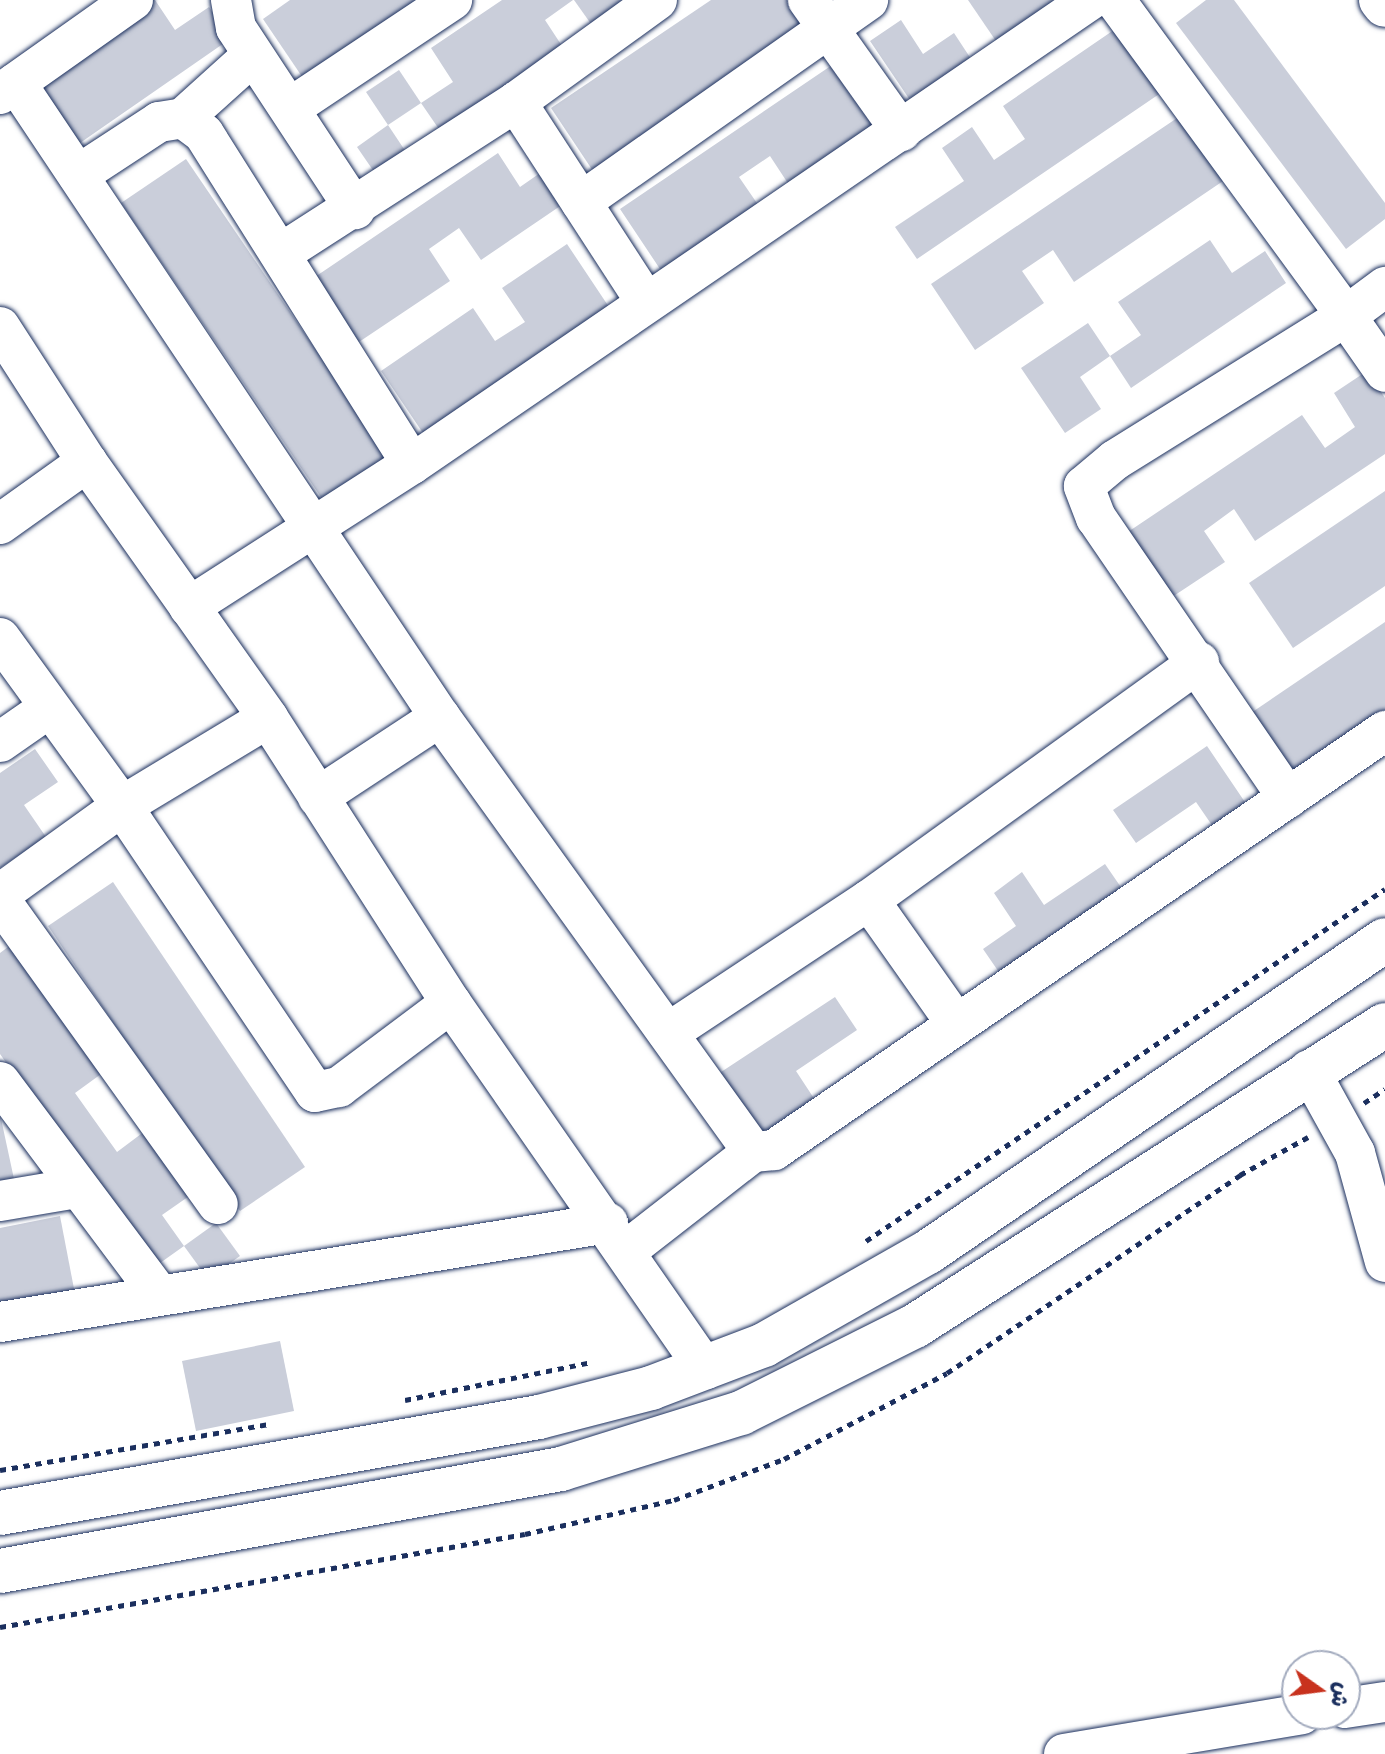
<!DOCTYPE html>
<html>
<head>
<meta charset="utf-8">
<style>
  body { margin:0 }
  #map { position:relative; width:1385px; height:1754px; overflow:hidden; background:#fff; font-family:"Playpen Sans","Playpen Sans Arabic",sans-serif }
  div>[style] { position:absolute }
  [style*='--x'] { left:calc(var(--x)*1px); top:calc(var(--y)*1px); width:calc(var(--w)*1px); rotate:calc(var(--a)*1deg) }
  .building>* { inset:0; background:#caceda }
  .path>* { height:5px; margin-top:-2.5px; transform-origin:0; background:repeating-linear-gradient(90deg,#1b2f5e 0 6px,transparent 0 12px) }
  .roads { filter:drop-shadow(0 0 2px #1b2f5e) drop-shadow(0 0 2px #1b2f5e) }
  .minor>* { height:40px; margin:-20px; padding:0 20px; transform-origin:20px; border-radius:20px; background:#fff }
  .major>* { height:44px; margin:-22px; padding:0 22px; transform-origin:22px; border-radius:22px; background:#fff }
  span { translate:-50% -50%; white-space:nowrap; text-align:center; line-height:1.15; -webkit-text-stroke:7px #fff; paint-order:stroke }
  .north { position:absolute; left:1281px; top:1650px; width:80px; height:80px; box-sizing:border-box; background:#fff; border:2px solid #a4acbf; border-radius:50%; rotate:104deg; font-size:22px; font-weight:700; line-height:32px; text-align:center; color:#1b2f5e }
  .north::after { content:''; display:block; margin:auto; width:28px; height:36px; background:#c8321e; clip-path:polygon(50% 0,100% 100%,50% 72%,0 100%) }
</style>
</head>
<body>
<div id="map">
  <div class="building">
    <div style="clip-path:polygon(148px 0,155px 0,175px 30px,209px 7px,230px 39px,80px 143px,36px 78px)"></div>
    <div style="clip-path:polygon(290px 0,430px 0,307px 84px,263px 19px)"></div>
    <div style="clip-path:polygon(502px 0,573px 0,545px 20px,566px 52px,443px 135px,421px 103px,453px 82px,431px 48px)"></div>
    <div style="clip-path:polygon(574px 0,642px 0,596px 31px)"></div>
    <div style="clip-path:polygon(711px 0,801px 0,817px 23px,595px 174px,551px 108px)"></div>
    <div style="clip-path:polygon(968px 0,1068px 0,1000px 47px)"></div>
    <div style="clip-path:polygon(1206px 0,1234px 0,1385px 203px,1385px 219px,1346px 249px,1176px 23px)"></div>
    <div style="clip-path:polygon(901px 20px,923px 54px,954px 33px,975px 65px,914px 106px,870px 41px)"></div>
    <div style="clip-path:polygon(1127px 21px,1171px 86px,917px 259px,895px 227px,964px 181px,942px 148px,972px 127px,994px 160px,1025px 139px,1003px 106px)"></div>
    <div style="clip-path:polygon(841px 59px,885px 124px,791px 188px,770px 156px,739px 177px,761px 209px,664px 275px,620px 209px)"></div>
    <div style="clip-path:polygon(399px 70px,421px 103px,388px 125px,366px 92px)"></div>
    <div style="clip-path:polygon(1186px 112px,1229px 177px,1074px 282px,1053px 250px,1022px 271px,1044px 303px,975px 350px,931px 284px)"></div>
    <div style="clip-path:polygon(388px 125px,410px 158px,379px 179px,357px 147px)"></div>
    <div style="clip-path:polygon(498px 153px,520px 187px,553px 164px,575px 196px,481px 260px,459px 228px,429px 249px,450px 281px,353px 346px,309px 281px)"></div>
    <div style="clip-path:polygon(186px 159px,392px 462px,327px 506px,121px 203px)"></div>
    <div style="clip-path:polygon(1210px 240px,1232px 273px,1265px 251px,1286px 283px,1131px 388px,1110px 356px,1080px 377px,1101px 409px,1065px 433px,1021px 368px,1088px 323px,1110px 356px,1141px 335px,1118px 302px)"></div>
    <div style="clip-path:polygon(567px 244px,611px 310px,425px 436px,381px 371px,473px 308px,495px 341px,525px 322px,502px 288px)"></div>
    <div style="clip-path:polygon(1367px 371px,1385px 398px,1385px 454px,1255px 541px,1234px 509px,1204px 531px,1225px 562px,1160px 605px,1116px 540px,1302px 415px,1325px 448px,1355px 427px,1334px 393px)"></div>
    <div style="clip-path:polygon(1385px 491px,1385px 586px,1293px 648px,1249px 583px)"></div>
    <div style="clip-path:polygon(1385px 622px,1385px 717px,1289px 783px,1245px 717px)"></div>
    <div style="clip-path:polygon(1207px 746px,1251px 811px,1218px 834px,1196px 802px,1136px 843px,1113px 810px)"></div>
    <div style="clip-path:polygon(35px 749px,58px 782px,24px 805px,46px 837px,0 868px,0 773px)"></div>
    <div style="clip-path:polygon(1105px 864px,1127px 896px,1005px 981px,983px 949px,1016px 926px,994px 893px,1022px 872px,1044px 905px)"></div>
    <div style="clip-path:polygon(113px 882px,305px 1167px,240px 1211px,48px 926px)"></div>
    <div style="clip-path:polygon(16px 941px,108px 1069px,75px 1093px,117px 1152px,149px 1128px,195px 1192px,162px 1215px,184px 1246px,153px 1268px,0 1054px,0 953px)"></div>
    <div style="clip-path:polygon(835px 997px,857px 1030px,796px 1071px,817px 1103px,763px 1139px,718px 1074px)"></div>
    <div style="clip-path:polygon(0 1114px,14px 1179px,0 1182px)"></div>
    <div style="clip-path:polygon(60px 1216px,75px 1294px,0 1309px,0 1228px)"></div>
    <div style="clip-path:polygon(216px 1223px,240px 1256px,208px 1279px,184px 1246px)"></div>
    <div style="clip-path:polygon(280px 1341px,294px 1411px,196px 1431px,182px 1361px)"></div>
  </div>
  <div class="path">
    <div style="--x:1364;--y:1103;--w:25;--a:-34"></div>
    <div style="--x:866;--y:1241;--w:627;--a:-34.15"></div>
    <div style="--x:405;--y:1400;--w:190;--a:-11.5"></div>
    <div style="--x:0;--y:1470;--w:273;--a:-9.7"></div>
    <div style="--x:0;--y:1627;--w:533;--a:-10.05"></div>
    <div style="--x:525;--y:1534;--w:153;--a:-12.9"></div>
    <div style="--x:674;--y:1500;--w:117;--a:-20.4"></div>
    <div style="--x:784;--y:1459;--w:184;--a:-27.8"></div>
    <div style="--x:947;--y:1373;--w:354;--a:-34"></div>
    <div style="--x:1240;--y:1175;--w:78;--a:-29.2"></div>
  </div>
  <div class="roads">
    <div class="minor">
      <div style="--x:231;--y:0;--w:28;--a:80"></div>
      <div style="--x:236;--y:28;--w:217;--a:56.7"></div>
      <div style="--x:808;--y:0;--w:161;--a:54.6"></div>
      <div style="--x:1115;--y:0;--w:391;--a:53.8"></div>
      <div style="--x:1346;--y:316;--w:49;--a:-36.6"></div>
      <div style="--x:16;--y:83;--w:763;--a:56.23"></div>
      <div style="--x:440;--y:717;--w:536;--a:54.26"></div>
      <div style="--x:0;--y:94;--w:163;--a:-35.3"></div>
      <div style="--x:516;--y:102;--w:239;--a:57"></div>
      <div style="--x:290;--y:108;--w:195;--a:-33.7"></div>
      <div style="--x:183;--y:118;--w:94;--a:-42"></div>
      <div style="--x:78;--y:175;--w:97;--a:-33.2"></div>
      <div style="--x:159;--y:122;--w:24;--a:-9"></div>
      <div style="--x:183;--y:118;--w:26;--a:37"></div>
      <div style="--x:204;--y:134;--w:390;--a:57.8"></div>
      <div style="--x:581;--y:202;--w:351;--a:-35.1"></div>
      <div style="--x:283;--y:252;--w:277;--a:-32.8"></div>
      <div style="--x:516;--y:102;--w:174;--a:-35.9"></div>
      <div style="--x:0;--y:327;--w:161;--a:57.2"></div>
      <div style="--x:87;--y:462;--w:314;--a:54.7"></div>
      <div style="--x:268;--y:718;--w:339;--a:57.3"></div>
      <div style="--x:451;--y:1003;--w:446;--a:55.2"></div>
      <div style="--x:0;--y:524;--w:107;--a:-35.5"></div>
      <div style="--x:189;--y:607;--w:265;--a:-32.7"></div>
      <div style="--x:412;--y:464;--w:822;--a:-34.39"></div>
      <div style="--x:0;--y:638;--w:208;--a:54"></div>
      <div style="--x:122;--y:806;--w:345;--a:56"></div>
      <div style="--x:315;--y:1092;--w:25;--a:-12"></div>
      <div style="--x:339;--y:1087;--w:140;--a:-36.9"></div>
      <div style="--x:0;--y:742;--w:60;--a:-34.8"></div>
      <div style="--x:318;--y:797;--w:146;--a:-33.3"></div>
      <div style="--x:1288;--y:798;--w:340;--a:-124.4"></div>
      <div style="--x:1096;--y:518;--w:34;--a:-111"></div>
      <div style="--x:1084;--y:486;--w:40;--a:-40"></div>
      <div style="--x:1115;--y:460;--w:272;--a:-31.9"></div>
      <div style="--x:1346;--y:316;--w:68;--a:55.1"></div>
      <div style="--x:0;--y:894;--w:150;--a:-35.8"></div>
      <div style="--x:122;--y:806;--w:170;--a:-31.1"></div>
      <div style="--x:0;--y:900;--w:374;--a:54.4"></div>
      <div style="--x:869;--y:900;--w:149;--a:54.8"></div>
      <div style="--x:668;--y:1033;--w:241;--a:-33.5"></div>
      <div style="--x:869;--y:900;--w:407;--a:-35.8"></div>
      <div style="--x:1309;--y:1070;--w:95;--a:61"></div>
      <div style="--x:1355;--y:1153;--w:113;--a:74.6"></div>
      <div style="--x:0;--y:1082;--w:262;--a:53.2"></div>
      <div style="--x:0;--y:1201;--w:78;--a:-9.6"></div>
      <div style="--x:627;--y:1250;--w:160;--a:-37.9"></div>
      <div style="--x:753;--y:1152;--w:21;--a:-5"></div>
      <div style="--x:774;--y:1150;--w:741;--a:-34.44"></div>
      <div style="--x:0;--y:1322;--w:616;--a:-9.25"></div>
      <div style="--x:1345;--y:1708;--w:40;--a:-8.5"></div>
      <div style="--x:1064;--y:1754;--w:241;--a:-9.5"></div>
    </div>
    <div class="major">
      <div style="--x:1381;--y:0;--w:6;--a:51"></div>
      <div style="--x:0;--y:1513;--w:547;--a:-10.1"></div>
      <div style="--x:539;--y:1417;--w:116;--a:-14.5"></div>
      <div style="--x:651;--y:1388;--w:121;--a:-20.8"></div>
      <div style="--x:764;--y:1345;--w:189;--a:-29.6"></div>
      <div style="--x:928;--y:1252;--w:553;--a:-34.32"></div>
      <div style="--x:0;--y:1571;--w:570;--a:-10.3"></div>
      <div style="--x:561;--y:1469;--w:189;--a:-17.3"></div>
      <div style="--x:741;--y:1413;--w:195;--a:-26.6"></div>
      <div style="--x:915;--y:1326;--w:558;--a:-32.64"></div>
    </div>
  </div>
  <div class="north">ش</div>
</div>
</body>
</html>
